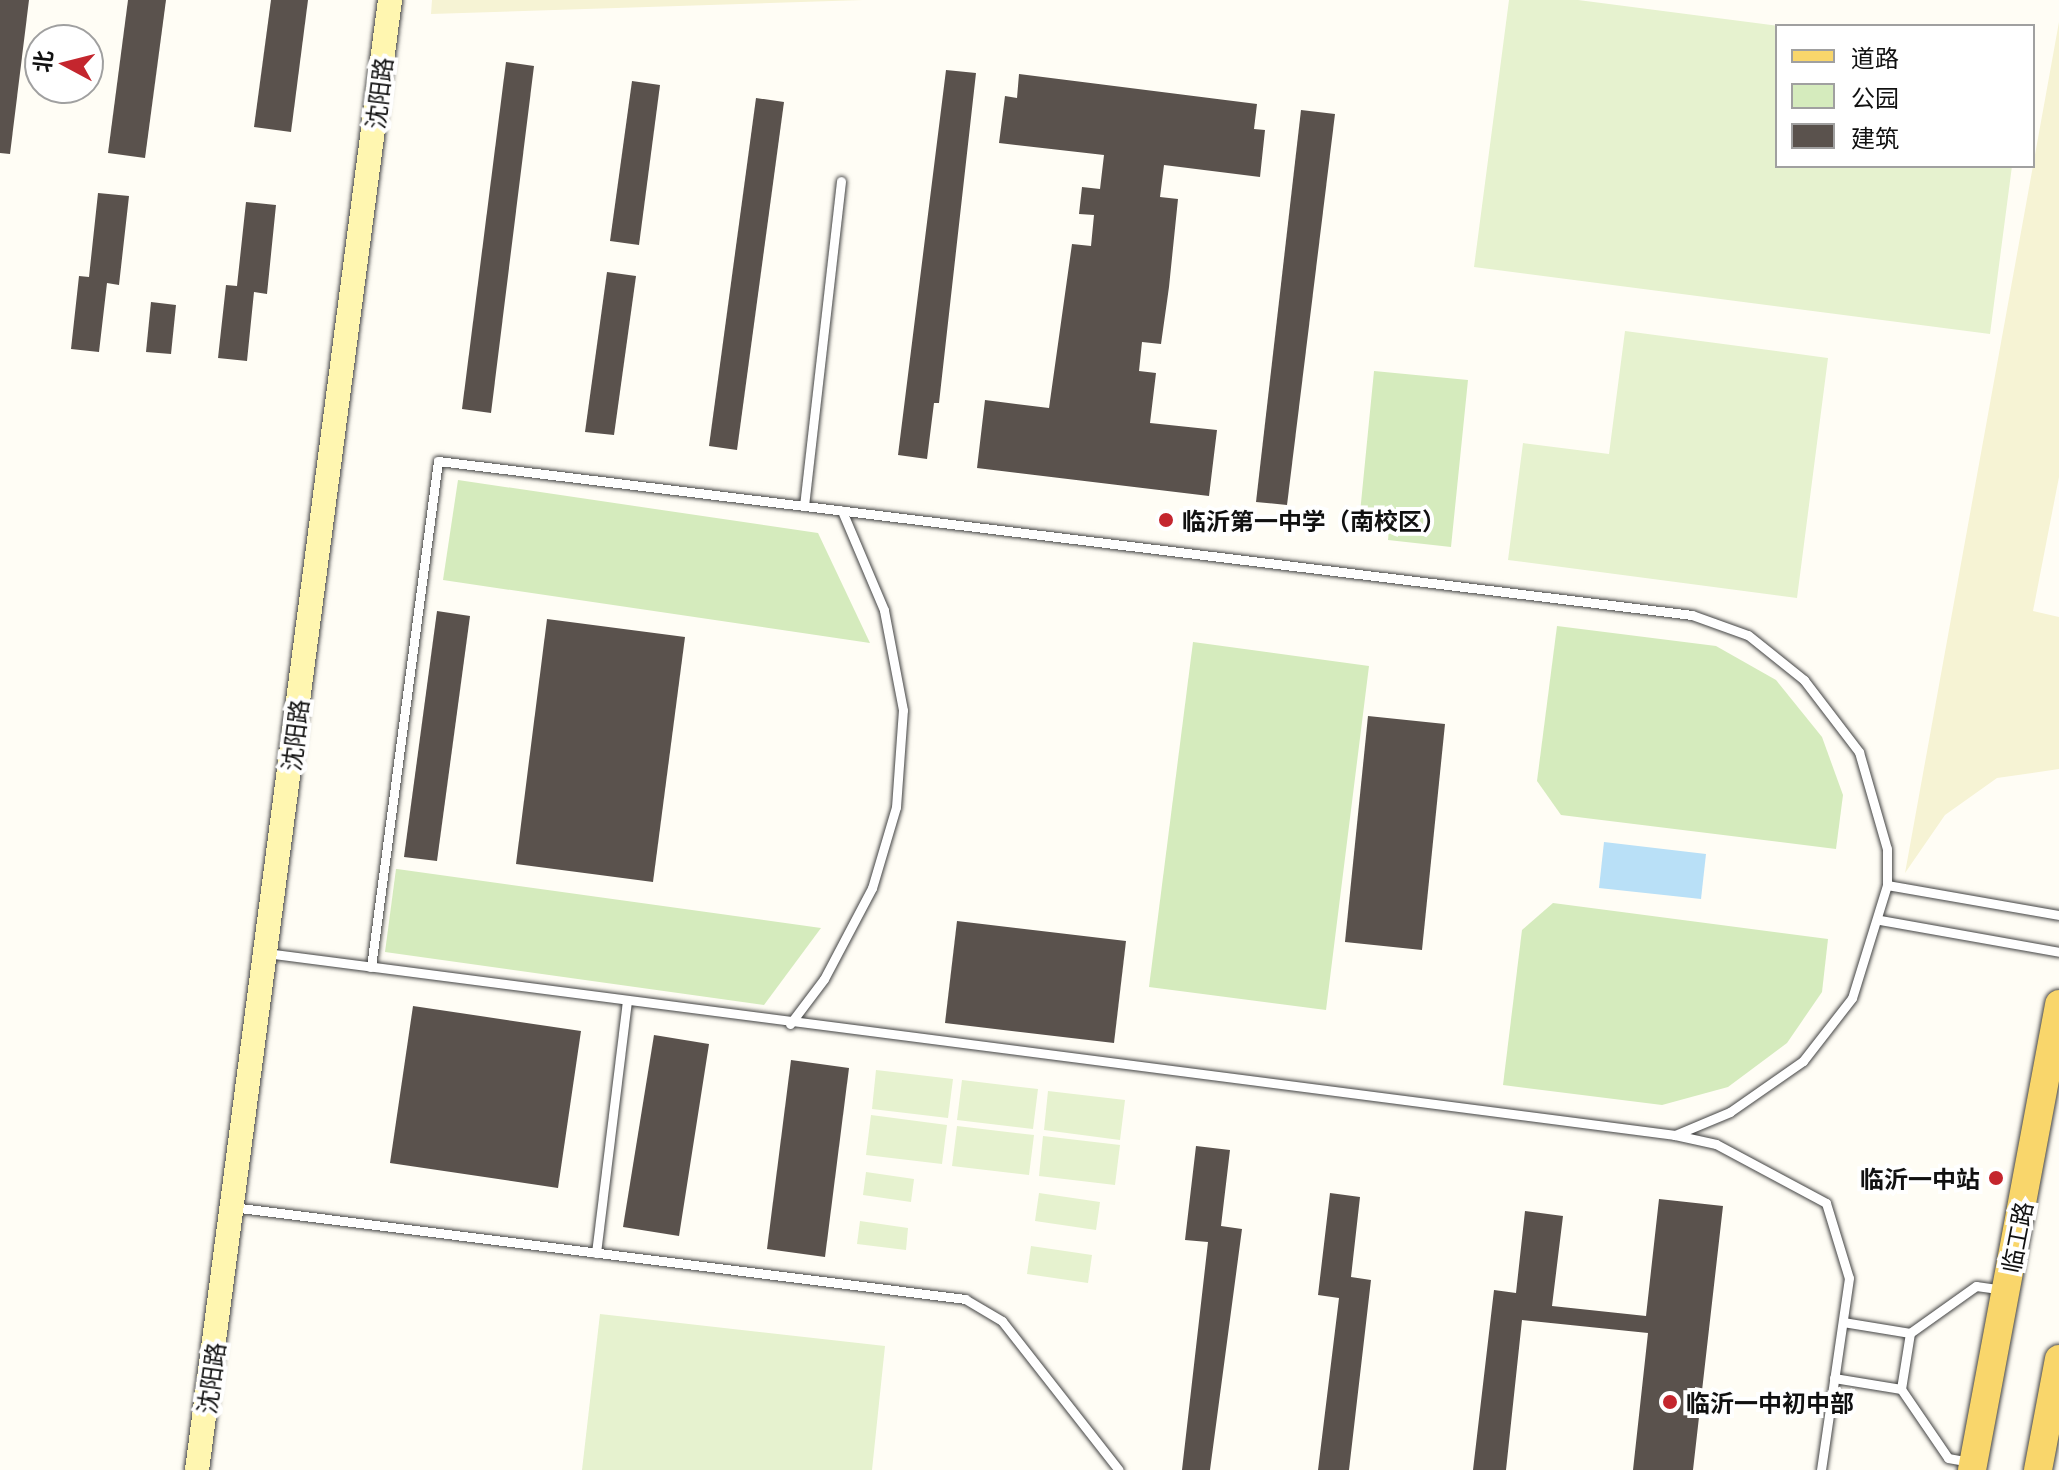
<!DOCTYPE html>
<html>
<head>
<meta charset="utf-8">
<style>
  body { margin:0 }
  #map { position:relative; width:2059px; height:1470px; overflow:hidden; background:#fffdf5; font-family:Literata,"Noto Sans SC",serif }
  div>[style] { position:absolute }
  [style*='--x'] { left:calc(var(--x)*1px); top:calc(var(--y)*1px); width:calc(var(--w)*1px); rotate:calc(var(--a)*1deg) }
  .farmland>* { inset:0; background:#f6f3d4 }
  .green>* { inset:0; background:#d5ebbd }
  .pitch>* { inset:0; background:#e6f2cf }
  .water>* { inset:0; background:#b9e0f7 }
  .building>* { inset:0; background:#5a524d }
  .roads { filter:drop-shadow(0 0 2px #444) drop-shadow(0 0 2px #444) }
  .lane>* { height:9px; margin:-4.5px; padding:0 4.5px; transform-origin:4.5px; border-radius:4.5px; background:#fff }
  .secondary>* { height:24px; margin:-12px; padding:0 12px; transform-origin:12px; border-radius:12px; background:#fff6b0 }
  .primary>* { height:28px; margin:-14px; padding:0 14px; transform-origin:14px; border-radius:14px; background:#f9d66b }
  .dots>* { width:22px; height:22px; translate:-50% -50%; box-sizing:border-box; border:4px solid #fff; border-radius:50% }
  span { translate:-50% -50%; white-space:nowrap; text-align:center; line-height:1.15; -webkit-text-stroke:8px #fff; paint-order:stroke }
  .street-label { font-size:24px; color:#111 }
  .poi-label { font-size:24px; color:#111; font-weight:700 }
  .left { translate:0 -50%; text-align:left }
  .right { translate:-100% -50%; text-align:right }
  .legend { position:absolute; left:1775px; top:24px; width:260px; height:144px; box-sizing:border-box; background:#fff; border:2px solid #a0a0a0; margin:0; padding:10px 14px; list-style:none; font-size:24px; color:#111 }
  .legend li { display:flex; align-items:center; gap:16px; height:40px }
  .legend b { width:40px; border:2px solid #a0a0a0 }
  .north { position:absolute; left:24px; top:24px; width:80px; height:80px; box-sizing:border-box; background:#fff; border:2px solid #a0a0a0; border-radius:50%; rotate:277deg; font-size:22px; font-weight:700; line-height:32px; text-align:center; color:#111 }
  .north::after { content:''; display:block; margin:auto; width:28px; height:36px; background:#c4262e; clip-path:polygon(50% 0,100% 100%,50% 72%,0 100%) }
</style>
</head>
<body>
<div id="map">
  <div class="farmland">
    <div style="clip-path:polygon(432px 0,863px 0,431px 14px)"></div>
    <div style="clip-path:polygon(2059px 22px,2059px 477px,2033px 611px,2059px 617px,2059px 769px,1997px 778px,1945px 815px,1905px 873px)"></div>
  </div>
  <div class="green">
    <div style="clip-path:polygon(1374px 371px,1468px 380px,1451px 547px,1388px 540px,1390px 516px,1360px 513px)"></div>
    <div style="clip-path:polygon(458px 480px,818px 533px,870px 643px,443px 580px)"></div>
    <div style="clip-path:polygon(1557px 626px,1716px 646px,1776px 680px,1822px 737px,1843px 795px,1836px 849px,1561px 815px,1537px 781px)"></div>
    <div style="clip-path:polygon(1193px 642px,1369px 666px,1326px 1010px,1149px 987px)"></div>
    <div style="clip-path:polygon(396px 869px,397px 869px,821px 928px,764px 1005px,385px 952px)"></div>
    <div style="clip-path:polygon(1553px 903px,1828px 939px,1822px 992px,1787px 1043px,1728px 1087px,1662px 1105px,1503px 1085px,1522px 930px)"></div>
  </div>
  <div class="pitch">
    <div style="clip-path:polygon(1509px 0,1578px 0,1779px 26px,1777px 166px,2012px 166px,1990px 334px,1474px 267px)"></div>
    <div style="clip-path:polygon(1625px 331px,1828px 358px,1797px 598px,1508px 560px,1523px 443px,1609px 454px)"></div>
    <div style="clip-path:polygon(876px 1070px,953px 1079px,948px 1118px,872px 1109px)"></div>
    <div style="clip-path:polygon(962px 1080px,1038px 1089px,1033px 1129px,957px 1120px)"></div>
    <div style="clip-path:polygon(1048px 1091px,1125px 1100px,1120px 1140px,1044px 1130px)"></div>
    <div style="clip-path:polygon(871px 1115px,947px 1125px,942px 1164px,866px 1155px)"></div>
    <div style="clip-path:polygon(957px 1126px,1034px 1135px,1029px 1175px,952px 1166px)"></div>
    <div style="clip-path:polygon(1043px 1136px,1120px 1145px,1115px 1185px,1039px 1176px)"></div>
    <div style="clip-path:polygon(866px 1172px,914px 1179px,911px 1202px,863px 1195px)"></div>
    <div style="clip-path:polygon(1039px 1193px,1100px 1202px,1096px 1230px,1035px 1221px)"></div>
    <div style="clip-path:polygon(860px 1221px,908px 1228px,906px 1250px,857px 1244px)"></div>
    <div style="clip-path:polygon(1031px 1246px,1092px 1255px,1088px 1283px,1027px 1274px)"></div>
    <div style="clip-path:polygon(600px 1314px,885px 1346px,872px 1470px,582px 1470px)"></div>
  </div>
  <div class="water">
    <div style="clip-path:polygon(1604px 842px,1706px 854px,1701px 899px,1599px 888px)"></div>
  </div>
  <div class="building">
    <div style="clip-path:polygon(0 0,29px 0,10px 154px,0 153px)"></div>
    <div style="clip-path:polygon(128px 0,166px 0,145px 158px,108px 153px)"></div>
    <div style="clip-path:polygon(271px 0,308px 0,291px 132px,254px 127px)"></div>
    <div style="clip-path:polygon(506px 62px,534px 66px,491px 413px,462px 409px)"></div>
    <div style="clip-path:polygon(946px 70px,976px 73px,939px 403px,934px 403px,927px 459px,898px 455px)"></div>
    <div style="clip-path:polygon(1019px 74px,1257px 104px,1254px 129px,1265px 130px,1260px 177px,1164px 165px,1160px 197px,1178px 199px,1169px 287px,1161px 344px,1142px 342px,1139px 371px,1156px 373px,1150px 423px,1217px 430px,1209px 496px,977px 468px,985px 400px,1049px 408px,1072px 244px,1091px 246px,1094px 215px,1079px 214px,1082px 187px,1100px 189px,1104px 155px,999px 143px,1005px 96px,1017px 98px)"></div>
    <div style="clip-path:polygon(632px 81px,660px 85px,639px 245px,610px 241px)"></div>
    <div style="clip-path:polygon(756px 98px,784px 102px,737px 450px,709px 446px)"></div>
    <div style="clip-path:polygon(1301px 110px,1335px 114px,1287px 505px,1256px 502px)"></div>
    <div style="clip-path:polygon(98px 193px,129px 196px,119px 285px,107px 283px,99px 352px,71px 349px,79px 276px,89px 277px)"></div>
    <div style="clip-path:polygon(246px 202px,276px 205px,267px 294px,254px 292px,247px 361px,218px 358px,226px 285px,237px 286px)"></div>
    <div style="clip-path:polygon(607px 272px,636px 276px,614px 435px,585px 432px)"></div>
    <div style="clip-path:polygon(151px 302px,176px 305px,171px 354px,146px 352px)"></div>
    <div style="clip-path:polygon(437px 611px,470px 616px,437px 861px,404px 857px)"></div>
    <div style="clip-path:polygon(547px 619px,685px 637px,653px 882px,516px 864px)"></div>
    <div style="clip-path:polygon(1368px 716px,1445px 724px,1422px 950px,1345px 942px)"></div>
    <div style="clip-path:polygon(957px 921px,1126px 941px,1114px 1043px,945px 1023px)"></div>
    <div style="clip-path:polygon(413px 1006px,581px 1031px,558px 1188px,390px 1163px)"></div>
    <div style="clip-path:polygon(654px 1035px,709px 1044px,679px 1236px,623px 1227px)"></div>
    <div style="clip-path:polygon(791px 1060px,849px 1068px,825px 1257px,767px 1249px)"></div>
    <div style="clip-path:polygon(1196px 1146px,1230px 1150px,1221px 1226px,1242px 1229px,1210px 1470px,1182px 1470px,1208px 1242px,1185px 1240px)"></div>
    <div style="clip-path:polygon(1330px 1193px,1360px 1197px,1351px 1277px,1371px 1280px,1349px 1470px,1318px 1470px,1339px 1298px,1318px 1295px)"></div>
    <div style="clip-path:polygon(1659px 1199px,1723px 1206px,1693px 1470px,1633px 1470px,1648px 1333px,1522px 1320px,1506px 1470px,1473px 1470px,1494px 1290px,1516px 1293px,1525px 1211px,1563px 1216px,1552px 1306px,1646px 1316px)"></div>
  </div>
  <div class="roads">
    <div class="lane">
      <div style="--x:804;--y:506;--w:327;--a:-83.5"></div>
      <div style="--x:1887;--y:885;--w:175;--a:9.9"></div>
      <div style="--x:1880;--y:920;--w:182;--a:10.1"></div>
      <div style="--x:266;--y:953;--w:1421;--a:7.36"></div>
      <div style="--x:1675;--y:1135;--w:42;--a:12.4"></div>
      <div style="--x:1716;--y:1144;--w:125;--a:28.2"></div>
      <div style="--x:1826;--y:1203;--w:78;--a:73"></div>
      <div style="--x:1849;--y:1278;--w:194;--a:98.3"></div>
      <div style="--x:371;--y:967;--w:510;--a:-82.46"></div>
      <div style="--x:438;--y:461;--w:1263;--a:7"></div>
      <div style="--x:1692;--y:615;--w:59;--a:19.7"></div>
      <div style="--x:1748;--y:635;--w:72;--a:38.8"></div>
      <div style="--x:1804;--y:680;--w:91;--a:52.6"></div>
      <div style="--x:1859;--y:752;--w:101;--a:73.9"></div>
      <div style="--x:1887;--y:849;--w:36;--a:90"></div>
      <div style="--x:1887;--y:885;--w:118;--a:107.2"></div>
      <div style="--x:1852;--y:998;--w:80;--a:127.9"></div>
      <div style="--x:1803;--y:1061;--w:89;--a:145.1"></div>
      <div style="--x:1730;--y:1112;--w:60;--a:157.3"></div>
      <div style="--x:790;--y:1024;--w:56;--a:-52.9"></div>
      <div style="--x:824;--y:979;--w:103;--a:-62.2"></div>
      <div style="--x:872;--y:888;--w:84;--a:-73.5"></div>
      <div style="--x:896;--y:807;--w:97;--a:-85.9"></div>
      <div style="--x:903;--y:710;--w:102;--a:-100.8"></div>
      <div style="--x:884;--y:610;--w:108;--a:-113"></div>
      <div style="--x:232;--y:1207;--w:739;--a:7.15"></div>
      <div style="--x:965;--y:1299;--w:43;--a:30.7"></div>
      <div style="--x:1002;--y:1321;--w:189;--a:51.9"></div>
      <div style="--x:596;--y:1253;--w:253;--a:-83"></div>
      <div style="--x:1843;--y:1322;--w:68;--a:9.3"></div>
      <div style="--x:1910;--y:1333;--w:81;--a:-35.5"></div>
      <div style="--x:1976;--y:1286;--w:28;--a:8"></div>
      <div style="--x:1834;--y:1378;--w:68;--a:9.3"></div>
      <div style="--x:1901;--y:1389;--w:83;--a:55.7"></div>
      <div style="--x:1948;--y:1458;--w:22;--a:10"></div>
      <div style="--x:1901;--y:1389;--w:57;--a:-80.9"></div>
    </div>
    <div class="secondary">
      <div style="--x:197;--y:1470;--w:1483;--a:-82.52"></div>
    </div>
    <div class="primary">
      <div style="--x:1972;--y:1470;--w:474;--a:-79.4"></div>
      <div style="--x:2038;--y:1470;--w:113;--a:-79.3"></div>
    </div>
  </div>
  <div class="dots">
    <div style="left:1166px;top:520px;background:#c4262e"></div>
    <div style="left:1996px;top:1178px;background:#c4262e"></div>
    <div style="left:1670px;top:1402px;background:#c4262e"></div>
  </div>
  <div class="street-label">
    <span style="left:378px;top:93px;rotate:-83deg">沈阳路</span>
    <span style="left:294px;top:735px;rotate:-83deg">沈阳路</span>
    <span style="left:2016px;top:1237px;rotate:-79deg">临工路</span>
    <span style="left:210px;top:1378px;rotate:-82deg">沈阳路</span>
  </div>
  <div class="poi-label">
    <span class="left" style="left:1182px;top:520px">临沂第一中学（南校区）</span>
    <span class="right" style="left:1980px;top:1178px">临沂一中站</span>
    <span class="left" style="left:1686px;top:1402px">临沂一中初中部</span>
  </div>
  <ul class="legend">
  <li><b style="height:10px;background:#f9d66b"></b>道路</li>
  <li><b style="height:22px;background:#d5ebbd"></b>公园</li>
  <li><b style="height:22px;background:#5a524d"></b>建筑</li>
  </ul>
  <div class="north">北</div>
</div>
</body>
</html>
